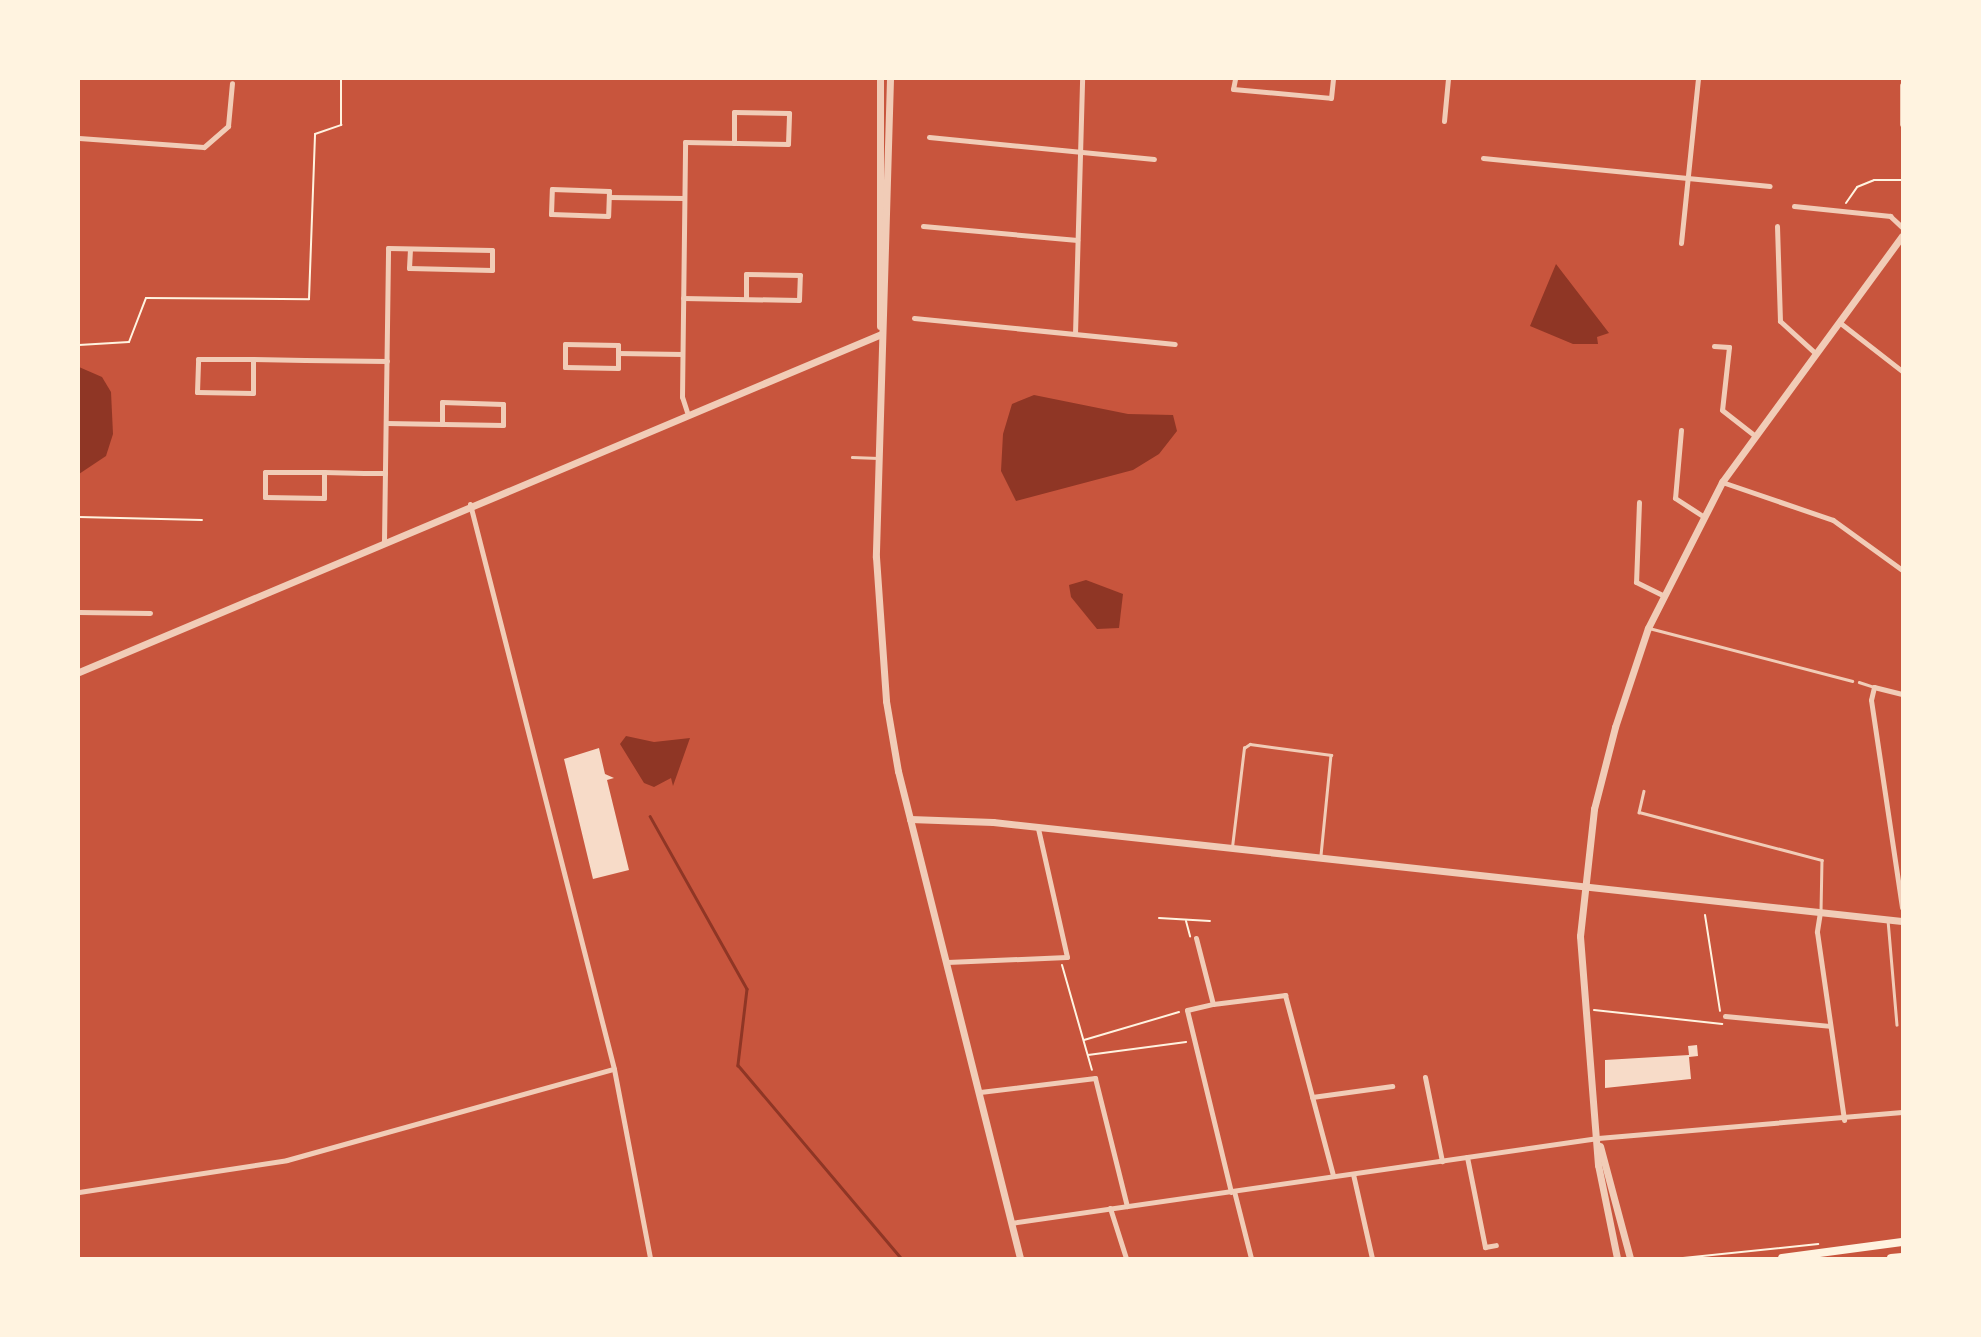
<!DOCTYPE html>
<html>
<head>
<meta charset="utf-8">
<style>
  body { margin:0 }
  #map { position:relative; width:1981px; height:1337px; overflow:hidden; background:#c8553d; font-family:"DejaVu Sans",sans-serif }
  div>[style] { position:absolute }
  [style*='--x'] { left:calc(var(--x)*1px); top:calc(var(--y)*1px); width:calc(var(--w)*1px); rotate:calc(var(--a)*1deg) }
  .water>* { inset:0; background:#8f3625 }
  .stream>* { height:2.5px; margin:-1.25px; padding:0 1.25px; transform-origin:1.25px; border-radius:1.25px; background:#8f3625 }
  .building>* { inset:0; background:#f7dbc8 }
  .path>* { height:2px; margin:-1px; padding:0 1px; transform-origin:1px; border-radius:1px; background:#fff3e0 }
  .service>* { height:2.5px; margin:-1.25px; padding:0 1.25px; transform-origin:1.25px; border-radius:1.25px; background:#f1ccb7 }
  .minor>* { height:5px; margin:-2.5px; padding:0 2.5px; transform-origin:2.5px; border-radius:2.5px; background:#f1ccb7 }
  .tertiary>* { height:7px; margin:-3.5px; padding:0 3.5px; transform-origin:3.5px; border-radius:3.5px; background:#f1ccb7 }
  .secondary>* { height:8px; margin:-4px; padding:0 4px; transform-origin:4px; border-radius:4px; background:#fff3e0 }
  span { translate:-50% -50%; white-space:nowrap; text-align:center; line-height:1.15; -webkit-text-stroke:7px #fff3e0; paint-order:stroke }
  .frame { position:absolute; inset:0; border:80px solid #fff3e0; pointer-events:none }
</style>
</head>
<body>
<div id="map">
  <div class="water">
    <div style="clip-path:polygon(1556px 264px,1609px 333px,1597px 337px,1598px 344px,1573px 344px,1530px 326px)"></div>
    <div style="clip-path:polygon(79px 367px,102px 377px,111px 392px,113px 434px,106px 456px,79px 474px)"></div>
    <div style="clip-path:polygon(1034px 395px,1128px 414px,1173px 415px,1177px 431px,1159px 454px,1133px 470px,1016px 501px,1001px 471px,1003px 434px,1012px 404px)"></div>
    <div style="clip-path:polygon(1086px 580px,1123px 594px,1119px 628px,1097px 629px,1071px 597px,1069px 585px)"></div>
    <div style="clip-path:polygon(626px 736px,654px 742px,690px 738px,673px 786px,671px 778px,654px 787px,644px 783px,620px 744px)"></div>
  </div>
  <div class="stream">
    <div style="--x:650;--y:816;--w:198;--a:60.7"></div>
    <div style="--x:747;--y:989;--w:77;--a:96.8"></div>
    <div style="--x:738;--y:1065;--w:253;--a:49.8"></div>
  </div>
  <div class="building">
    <div style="clip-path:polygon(599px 748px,605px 774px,614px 778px,607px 780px,629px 870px,593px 879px,564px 759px)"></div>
    <div style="clip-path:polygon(1697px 1045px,1698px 1056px,1689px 1057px,1691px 1079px,1605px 1088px,1605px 1060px,1689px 1055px,1688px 1046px)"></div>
  </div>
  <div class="path">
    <div style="--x:1846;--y:203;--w:19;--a:-55"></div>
    <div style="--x:1857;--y:187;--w:18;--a:-22"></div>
    <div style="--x:1874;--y:180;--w:28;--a:0"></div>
    <div style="--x:79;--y:345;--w:50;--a:-3.4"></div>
    <div style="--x:129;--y:342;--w:47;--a:-68.9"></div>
    <div style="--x:146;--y:298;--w:163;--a:0.4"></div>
    <div style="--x:309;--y:299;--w:165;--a:-87.9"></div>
    <div style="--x:315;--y:134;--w:28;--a:-19"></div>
    <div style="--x:341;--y:125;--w:46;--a:-90"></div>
    <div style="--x:79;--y:517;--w:123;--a:1.4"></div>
    <div style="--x:1705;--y:915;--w:97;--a:81.1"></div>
    <div style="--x:1159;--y:918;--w:51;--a:3.4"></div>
    <div style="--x:1186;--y:921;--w:16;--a:75"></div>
    <div style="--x:1062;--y:965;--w:109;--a:74.1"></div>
    <div style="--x:1594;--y:1010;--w:129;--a:6.2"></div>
    <div style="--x:1084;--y:1040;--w:99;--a:-16.4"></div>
    <div style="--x:1088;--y:1055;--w:99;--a:-7.6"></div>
    <div style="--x:1683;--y:1258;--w:136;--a:-5.9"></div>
  </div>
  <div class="service">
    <div style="--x:852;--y:457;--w:26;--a:2"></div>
    <div style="--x:1649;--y:628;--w:210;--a:14.6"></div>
    <div style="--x:1859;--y:682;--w:16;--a:18"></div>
    <div style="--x:1644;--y:791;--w:22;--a:103"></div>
    <div style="--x:1639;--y:812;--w:189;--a:14.7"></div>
    <div style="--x:1822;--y:860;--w:50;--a:91.1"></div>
    <div style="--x:1232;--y:847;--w:100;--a:-83.1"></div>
    <div style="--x:1244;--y:748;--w:7;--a:-34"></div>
    <div style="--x:1250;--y:744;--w:82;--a:7.7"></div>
    <div style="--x:1331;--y:755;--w:100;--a:95.7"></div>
    <div style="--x:1888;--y:920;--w:105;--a:85.1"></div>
  </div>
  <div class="minor">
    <div style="--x:1235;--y:79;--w:10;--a:101"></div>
    <div style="--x:1233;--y:89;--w:98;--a:5.2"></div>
    <div style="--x:1331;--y:98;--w:19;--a:-84"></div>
    <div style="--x:1902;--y:85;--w:39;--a:90"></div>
    <div style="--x:1444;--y:121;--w:42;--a:-84.6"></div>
    <div style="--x:929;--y:137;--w:226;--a:5.6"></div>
    <div style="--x:79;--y:138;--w:125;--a:4.1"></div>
    <div style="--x:204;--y:147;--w:32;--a:-41"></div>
    <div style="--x:228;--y:126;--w:43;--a:-84.7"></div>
    <div style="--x:1483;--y:158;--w:288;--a:5.6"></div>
    <div style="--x:552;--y:189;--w:57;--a:2"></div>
    <div style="--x:609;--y:191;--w:25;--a:92"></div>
    <div style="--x:608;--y:216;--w:57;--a:-178"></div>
    <div style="--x:551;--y:214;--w:25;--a:-88"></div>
    <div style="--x:609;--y:197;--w:75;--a:0.8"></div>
    <div style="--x:1794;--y:206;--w:97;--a:5.9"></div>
    <div style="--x:1890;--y:216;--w:16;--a:43"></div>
    <div style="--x:923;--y:226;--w:155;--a:5.2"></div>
    <div style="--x:1777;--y:226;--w:95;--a:88.2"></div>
    <div style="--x:1780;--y:321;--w:47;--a:42.4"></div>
    <div style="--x:1681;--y:243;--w:165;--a:-84.1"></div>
    <div style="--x:683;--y:298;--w:116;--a:1"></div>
    <div style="--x:799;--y:300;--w:25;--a:-88"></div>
    <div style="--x:800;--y:275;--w:54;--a:-178.9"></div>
    <div style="--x:746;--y:274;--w:25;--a:90"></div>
    <div style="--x:914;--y:318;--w:262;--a:5.7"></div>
    <div style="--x:1839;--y:322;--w:80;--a:37.9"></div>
    <div style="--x:1075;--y:334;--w:255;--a:-88.4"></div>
    <div style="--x:565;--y:344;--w:53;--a:1.1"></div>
    <div style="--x:618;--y:345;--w:23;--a:90"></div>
    <div style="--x:618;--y:368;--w:53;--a:-178.9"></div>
    <div style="--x:565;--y:367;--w:23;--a:-90"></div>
    <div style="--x:1714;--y:346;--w:15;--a:4"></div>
    <div style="--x:1729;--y:347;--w:63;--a:96.3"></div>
    <div style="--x:1722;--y:410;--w:39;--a:38"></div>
    <div style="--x:618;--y:353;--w:64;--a:0.9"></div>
    <div style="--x:253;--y:359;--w:34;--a:90"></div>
    <div style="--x:253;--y:393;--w:56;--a:-179"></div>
    <div style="--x:197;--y:392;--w:33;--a:-88"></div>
    <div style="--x:198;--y:359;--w:55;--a:0"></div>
    <div style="--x:253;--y:359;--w:52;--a:1.1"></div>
    <div style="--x:305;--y:360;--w:82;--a:0.7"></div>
    <div style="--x:687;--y:412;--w:16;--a:-108"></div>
    <div style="--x:682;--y:397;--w:255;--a:-89.3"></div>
    <div style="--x:685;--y:142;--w:53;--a:1.1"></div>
    <div style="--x:738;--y:143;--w:50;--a:1.1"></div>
    <div style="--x:788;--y:144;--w:31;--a:-88"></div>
    <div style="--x:789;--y:113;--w:55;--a:-179"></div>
    <div style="--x:734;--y:112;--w:31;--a:90"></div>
    <div style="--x:386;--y:423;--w:117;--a:1"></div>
    <div style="--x:503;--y:425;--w:21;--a:-90"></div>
    <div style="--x:503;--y:404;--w:61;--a:-178.1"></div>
    <div style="--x:442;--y:402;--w:22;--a:90"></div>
    <div style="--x:1681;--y:430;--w:68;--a:95"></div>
    <div style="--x:1675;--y:498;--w:33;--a:33"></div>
    <div style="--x:324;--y:472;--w:26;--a:90"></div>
    <div style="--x:324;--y:498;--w:59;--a:-179"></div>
    <div style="--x:265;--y:497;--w:25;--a:-90"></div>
    <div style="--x:265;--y:472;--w:59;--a:0"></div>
    <div style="--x:324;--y:472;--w:40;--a:1.4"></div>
    <div style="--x:364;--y:473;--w:21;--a:0"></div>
    <div style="--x:1722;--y:482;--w:117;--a:18.9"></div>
    <div style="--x:1833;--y:520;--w:85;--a:35.9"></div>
    <div style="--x:1639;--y:502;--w:80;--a:92.1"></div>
    <div style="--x:1636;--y:582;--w:30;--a:26"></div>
    <div style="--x:470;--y:504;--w:583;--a:75.7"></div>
    <div style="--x:614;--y:1069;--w:192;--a:79.2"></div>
    <div style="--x:384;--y:541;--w:293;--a:-89.2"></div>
    <div style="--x:388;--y:248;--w:104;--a:1.1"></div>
    <div style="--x:492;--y:250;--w:20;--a:90"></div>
    <div style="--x:492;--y:270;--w:83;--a:-178.6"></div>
    <div style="--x:409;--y:268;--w:19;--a:-87"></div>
    <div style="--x:79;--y:612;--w:71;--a:0.8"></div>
    <div style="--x:1902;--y:694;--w:29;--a:-166"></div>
    <div style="--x:1874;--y:687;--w:13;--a:103"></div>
    <div style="--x:1871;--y:700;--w:210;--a:81.5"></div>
    <div style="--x:1820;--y:912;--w:20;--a:99"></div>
    <div style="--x:1817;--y:932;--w:190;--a:81.8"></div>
    <div style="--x:1196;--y:938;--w:68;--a:75.6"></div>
    <div style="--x:947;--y:962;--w:120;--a:-2.4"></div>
    <div style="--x:1067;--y:957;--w:132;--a:-102.7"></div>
    <div style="--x:1725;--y:1016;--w:105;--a:5.4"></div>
    <div style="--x:1425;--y:1077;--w:86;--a:78.6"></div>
    <div style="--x:980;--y:1092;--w:116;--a:-6.9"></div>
    <div style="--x:1095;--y:1078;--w:132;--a:76"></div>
    <div style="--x:1312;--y:1097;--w:81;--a:-7.8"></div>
    <div style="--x:1467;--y:1157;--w:92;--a:78.7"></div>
    <div style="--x:1485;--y:1247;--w:11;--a:-10"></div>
    <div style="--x:1353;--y:1174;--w:86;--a:77.3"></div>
    <div style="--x:1234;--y:1191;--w:69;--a:75.8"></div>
    <div style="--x:79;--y:1192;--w:210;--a:-8.7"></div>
    <div style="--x:287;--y:1160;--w:339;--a:-15.6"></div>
    <div style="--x:1231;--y:1192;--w:187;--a:-103.6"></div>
    <div style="--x:1187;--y:1010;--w:27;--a:-13"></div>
    <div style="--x:1213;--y:1004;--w:73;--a:-7.1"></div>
    <div style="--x:1285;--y:995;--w:187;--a:75.1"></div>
    <div style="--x:1110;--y:1208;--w:52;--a:72.3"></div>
    <div style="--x:1011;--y:1223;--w:593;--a:-8.24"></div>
    <div style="--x:1598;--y:1138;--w:305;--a:-4.9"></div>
  </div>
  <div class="tertiary">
    <div style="--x:880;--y:79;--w:247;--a:90"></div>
    <div style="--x:890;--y:79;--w:478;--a:91.7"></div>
    <div style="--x:876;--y:557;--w:144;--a:86"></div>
    <div style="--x:886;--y:701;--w:71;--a:80.3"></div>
    <div style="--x:898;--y:771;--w:502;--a:75.94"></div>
    <div style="--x:79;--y:672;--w:870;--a:-22.85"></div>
    <div style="--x:910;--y:819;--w:83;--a:2.1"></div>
    <div style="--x:993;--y:822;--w:914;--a:6.22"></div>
    <div style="--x:1600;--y:1146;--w:116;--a:75"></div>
    <div style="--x:1617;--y:1258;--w:95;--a:-101.5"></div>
    <div style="--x:1598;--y:1165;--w:230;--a:-94.5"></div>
    <div style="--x:1580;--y:936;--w:128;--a:-83.7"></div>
    <div style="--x:1594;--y:809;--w:85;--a:-75.6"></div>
    <div style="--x:1615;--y:727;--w:104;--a:-71.6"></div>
    <div style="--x:1648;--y:628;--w:164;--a:-63.1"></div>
    <div style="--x:1722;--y:482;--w:305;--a:-53.8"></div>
  </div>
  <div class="secondary">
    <div style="--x:1782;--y:1258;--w:121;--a:-7.6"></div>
    <div style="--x:1891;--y:1258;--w:11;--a:-5"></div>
  </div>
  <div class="frame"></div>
</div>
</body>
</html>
